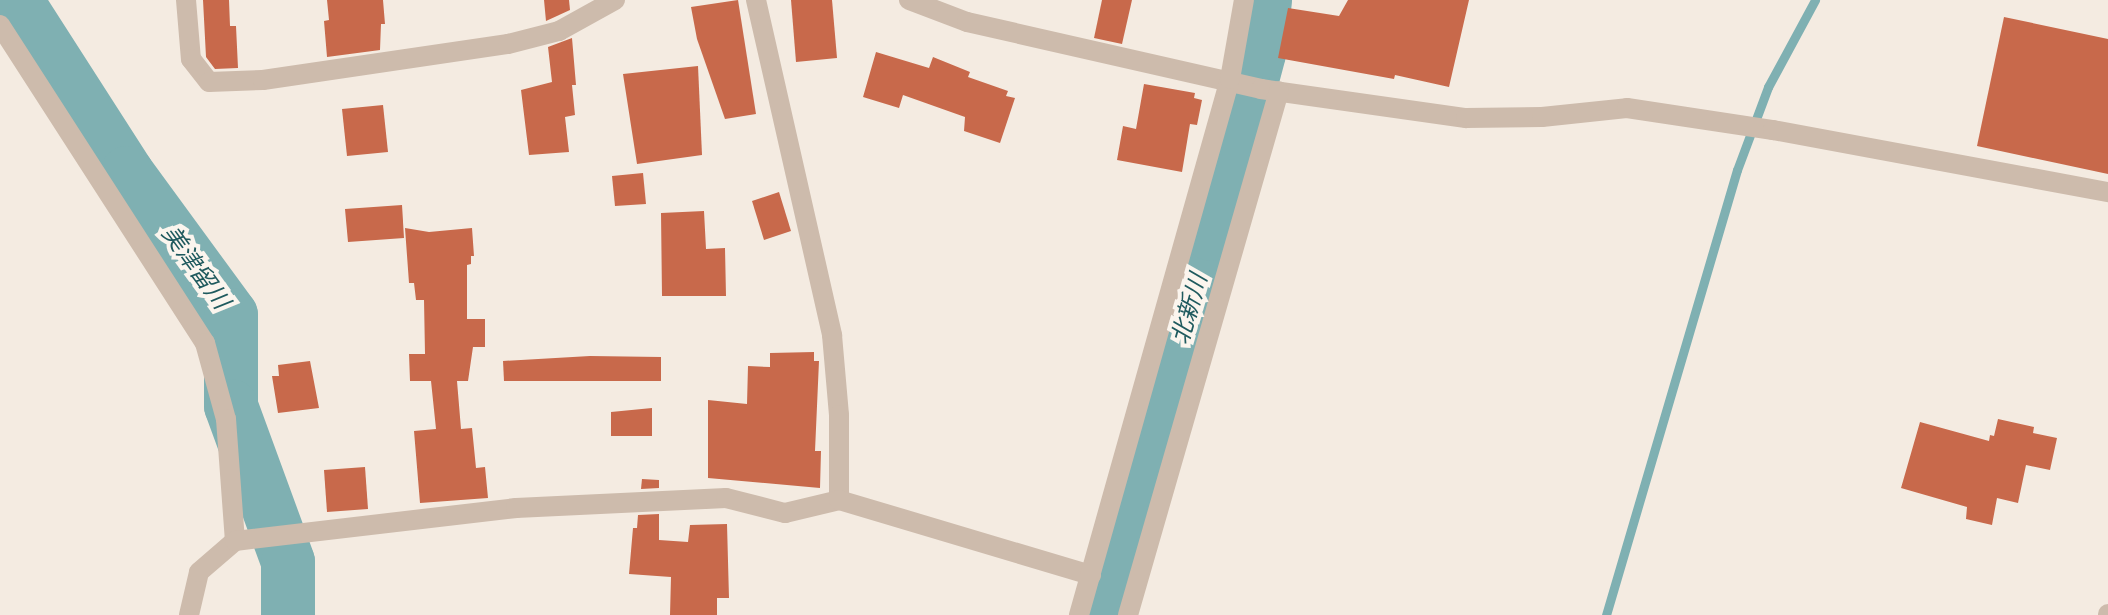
<!DOCTYPE html>
<html>
<head>
<meta charset="utf-8">
<style>
  body { margin:0 }
  #map { position:relative; width:2108px; height:615px; overflow:hidden; background:#f4ebe1; font-family:"Asap Condensed","Noto Sans JP",sans-serif }
  div>[style] { position:absolute }
  [style*='--x'] { left:calc(var(--x)*1px); top:calc(var(--y)*1px); width:calc(var(--w)*1px); rotate:calc(var(--a)*1deg) }
  .stream>* { height:9px; margin:-4.5px; padding:0 4.5px; transform-origin:4.5px; border-radius:4.5px; background:#7fb0b2 }
  .river>* { height:54px; margin:-27px; padding:0 27px; transform-origin:27px; border-radius:27px; background:#7fb0b2 }
  .building>* { inset:0; background:#c8694b }
  .street>* { height:20px; margin:-10px; padding:0 10px; transform-origin:10px; border-radius:10px; background:#cdbbac }
  span { translate:-50% -50%; white-space:nowrap; text-align:center; line-height:1.15; -webkit-text-stroke:8px #fbf5ee; paint-order:stroke }
  .water-label { font-size:24px; color:#1f5a5e; font-style:italic }
</style>
</head>
<body>
<div id="map">
  <div class="stream">
    <div style="--x:1606;--y:615;--w:464;--a:-73.6"></div>
    <div style="--x:1737;--y:170;--w:89;--a:-69.5"></div>
    <div style="--x:1768;--y:87;--w:99;--a:-61.6"></div>
  </div>
  <div class="river">
    <div style="--x:16;--y:0;--w:206;--a:57.3"></div>
    <div style="--x:127;--y:173;--w:176;--a:53.8"></div>
    <div style="--x:231;--y:315;--w:91;--a:90"></div>
    <div style="--x:231;--y:406;--w:166;--a:69.9"></div>
    <div style="--x:288;--y:562;--w:53;--a:90"></div>
    <div style="--x:1101;--y:615;--w:397;--a:-73.9"></div>
    <div style="--x:1211;--y:234;--w:187;--a:-75.1"></div>
    <div style="--x:1259;--y:53;--w:53;--a:-83.5"></div>
  </div>
  <div class="building">
    <div style="clip-path:polygon(203px 0,229px 0,230px 26px,236px 26px,238px 68px,215px 69px,206px 57px)"></div>
    <div style="clip-path:polygon(327px 0,383px 0,385px 24px,381px 24px,380px 50px,327px 57px,324px 21px,329px 20px)"></div>
    <div style="clip-path:polygon(544px 0,569px 0,570px 10px,546px 21px)"></div>
    <div style="clip-path:polygon(738px 0,756px 114px,725px 119px,697px 39px,691px 7px)"></div>
    <div style="clip-path:polygon(791px 0,832px 0,837px 58px,796px 62px)"></div>
    <div style="clip-path:polygon(1102px 0,1132px 0,1122px 44px,1094px 38px)"></div>
    <div style="clip-path:polygon(1348px 0,1469px 0,1449px 87px,1395px 75px,1394px 79px,1278px 58px,1288px 8px,1339px 16px)"></div>
    <div style="clip-path:polygon(2004px 17px,2108px 39px,2108px 174px,1977px 146px)"></div>
    <div style="clip-path:polygon(572px 38px,576px 85px,572px 85px,575px 115px,565px 117px,569px 152px,529px 155px,521px 90px,552px 82px,548px 47px)"></div>
    <div style="clip-path:polygon(876px 52px,929px 68px,933px 57px,970px 72px,968px 77px,1008px 91px,1006px 96px,1015px 98px,1000px 143px,964px 131px,965px 117px,903px 95px,899px 108px,863px 97px)"></div>
    <div style="clip-path:polygon(698px 66px,702px 155px,637px 164px,623px 74px)"></div>
    <div style="clip-path:polygon(1144px 84px,1195px 93px,1194px 98px,1202px 100px,1197px 125px,1190px 124px,1182px 172px,1117px 160px,1123px 126px,1136px 129px)"></div>
    <div style="clip-path:polygon(383px 105px,388px 152px,347px 156px,342px 109px)"></div>
    <div style="clip-path:polygon(643px 173px,646px 204px,615px 206px,612px 176px)"></div>
    <div style="clip-path:polygon(779px 192px,791px 231px,764px 240px,752px 201px)"></div>
    <div style="clip-path:polygon(402px 205px,404px 238px,348px 242px,345px 209px)"></div>
    <div style="clip-path:polygon(704px 211px,706px 249px,725px 248px,726px 296px,662px 296px,661px 213px)"></div>
    <div style="clip-path:polygon(405px 228px,429px 232px,472px 228px,474px 256px,471px 256px,471px 264px,467px 265px,467px 319px,485px 319px,485px 347px,473px 347px,468px 381px,457px 381px,461px 429px,472px 428px,476px 468px,485px 467px,488px 498px,420px 503px,414px 431px,436px 429px,431px 381px,410px 381px,409px 354px,425px 354px,424px 300px,416px 300px,414px 283px,409px 283px)"></div>
    <div style="clip-path:polygon(814px 352px,814px 361px,819px 361px,815px 451px,821px 451px,820px 488px,708px 478px,708px 400px,747px 404px,748px 366px,770px 367px,770px 353px)"></div>
    <div style="clip-path:polygon(590px 356px,661px 357px,661px 381px,504px 381px,503px 361px)"></div>
    <div style="clip-path:polygon(310px 361px,319px 408px,278px 413px,272px 376px,279px 376px,278px 365px)"></div>
    <div style="clip-path:polygon(652px 408px,652px 436px,611px 436px,611px 412px)"></div>
    <div style="clip-path:polygon(1998px 419px,2034px 427px,2033px 433px,2057px 438px,2050px 470px,2026px 465px,2018px 503px,1997px 498px,1992px 525px,1966px 519px,1967px 507px,1901px 488px,1920px 422px,1989px 441px,1990px 435px,1994px 436px)"></div>
    <div style="clip-path:polygon(365px 467px,368px 509px,327px 512px,324px 470px)"></div>
    <div style="clip-path:polygon(642px 479px,659px 480px,659px 488px,641px 489px)"></div>
    <div style="clip-path:polygon(659px 514px,659px 540px,688px 542px,690px 525px,727px 524px,729px 598px,717px 598px,717px 615px,670px 615px,671px 577px,629px 574px,633px 528px,637px 528px,638px 515px)"></div>
  </div>
  <div class="street">
    <div style="--x:186;--y:0;--w:59;--a:85.2"></div>
    <div style="--x:191;--y:59;--w:29;--a:52"></div>
    <div style="--x:209;--y:82;--w:54;--a:-2.1"></div>
    <div style="--x:263;--y:80;--w:248;--a:-8.4"></div>
    <div style="--x:508;--y:44;--w:53;--a:-14.3"></div>
    <div style="--x:559;--y:31;--w:64;--a:-29"></div>
    <div style="--x:756;--y:0;--w:344;--a:77.2"></div>
    <div style="--x:832;--y:335;--w:80;--a:85"></div>
    <div style="--x:839;--y:415;--w:85;--a:90"></div>
    <div style="--x:909;--y:0;--w:62;--a:20.8"></div>
    <div style="--x:967;--y:22;--w:302;--a:12.8"></div>
    <div style="--x:1261;--y:89;--w:207;--a:8.1"></div>
    <div style="--x:1466;--y:118;--w:76;--a:-0.8"></div>
    <div style="--x:1542;--y:117;--w:85;--a:-6"></div>
    <div style="--x:1627;--y:108;--w:148;--a:8.6"></div>
    <div style="--x:1773;--y:130;--w:341;--a:10.5"></div>
    <div style="--x:0;--y:25;--w:378;--a:57.2"></div>
    <div style="--x:205;--y:343;--w:79;--a:74.6"></div>
    <div style="--x:226;--y:419;--w:122;--a:85.8"></div>
    <div style="--x:189;--y:615;--w:44;--a:-76.9"></div>
    <div style="--x:199;--y:572;--w:48;--a:-40.7"></div>
    <div style="--x:235;--y:541;--w:283;--a:-6.7"></div>
    <div style="--x:516;--y:508;--w:210;--a:-2.7"></div>
    <div style="--x:726;--y:498;--w:61;--a:14.3"></div>
    <div style="--x:785;--y:513;--w:56;--a:-13.5"></div>
    <div style="--x:839;--y:500;--w:263;--a:16.6"></div>
    <div style="--x:1079;--y:615;--w:557;--a:-74.27"></div>
    <div style="--x:1230;--y:79;--w:80;--a:-80"></div>
    <div style="--x:1128;--y:615;--w:545;--a:-73.92"></div>
    <div style="--x:2108;--y:615;--w:1;--a:-90"></div>
  </div>
  <div class="water-label">
    <span style="left:196px;top:267px;rotate:54deg">美津留川</span>
    <span style="left:1189px;top:309px;rotate:-74deg">北新川</span>
  </div>
</div>
</body>
</html>
